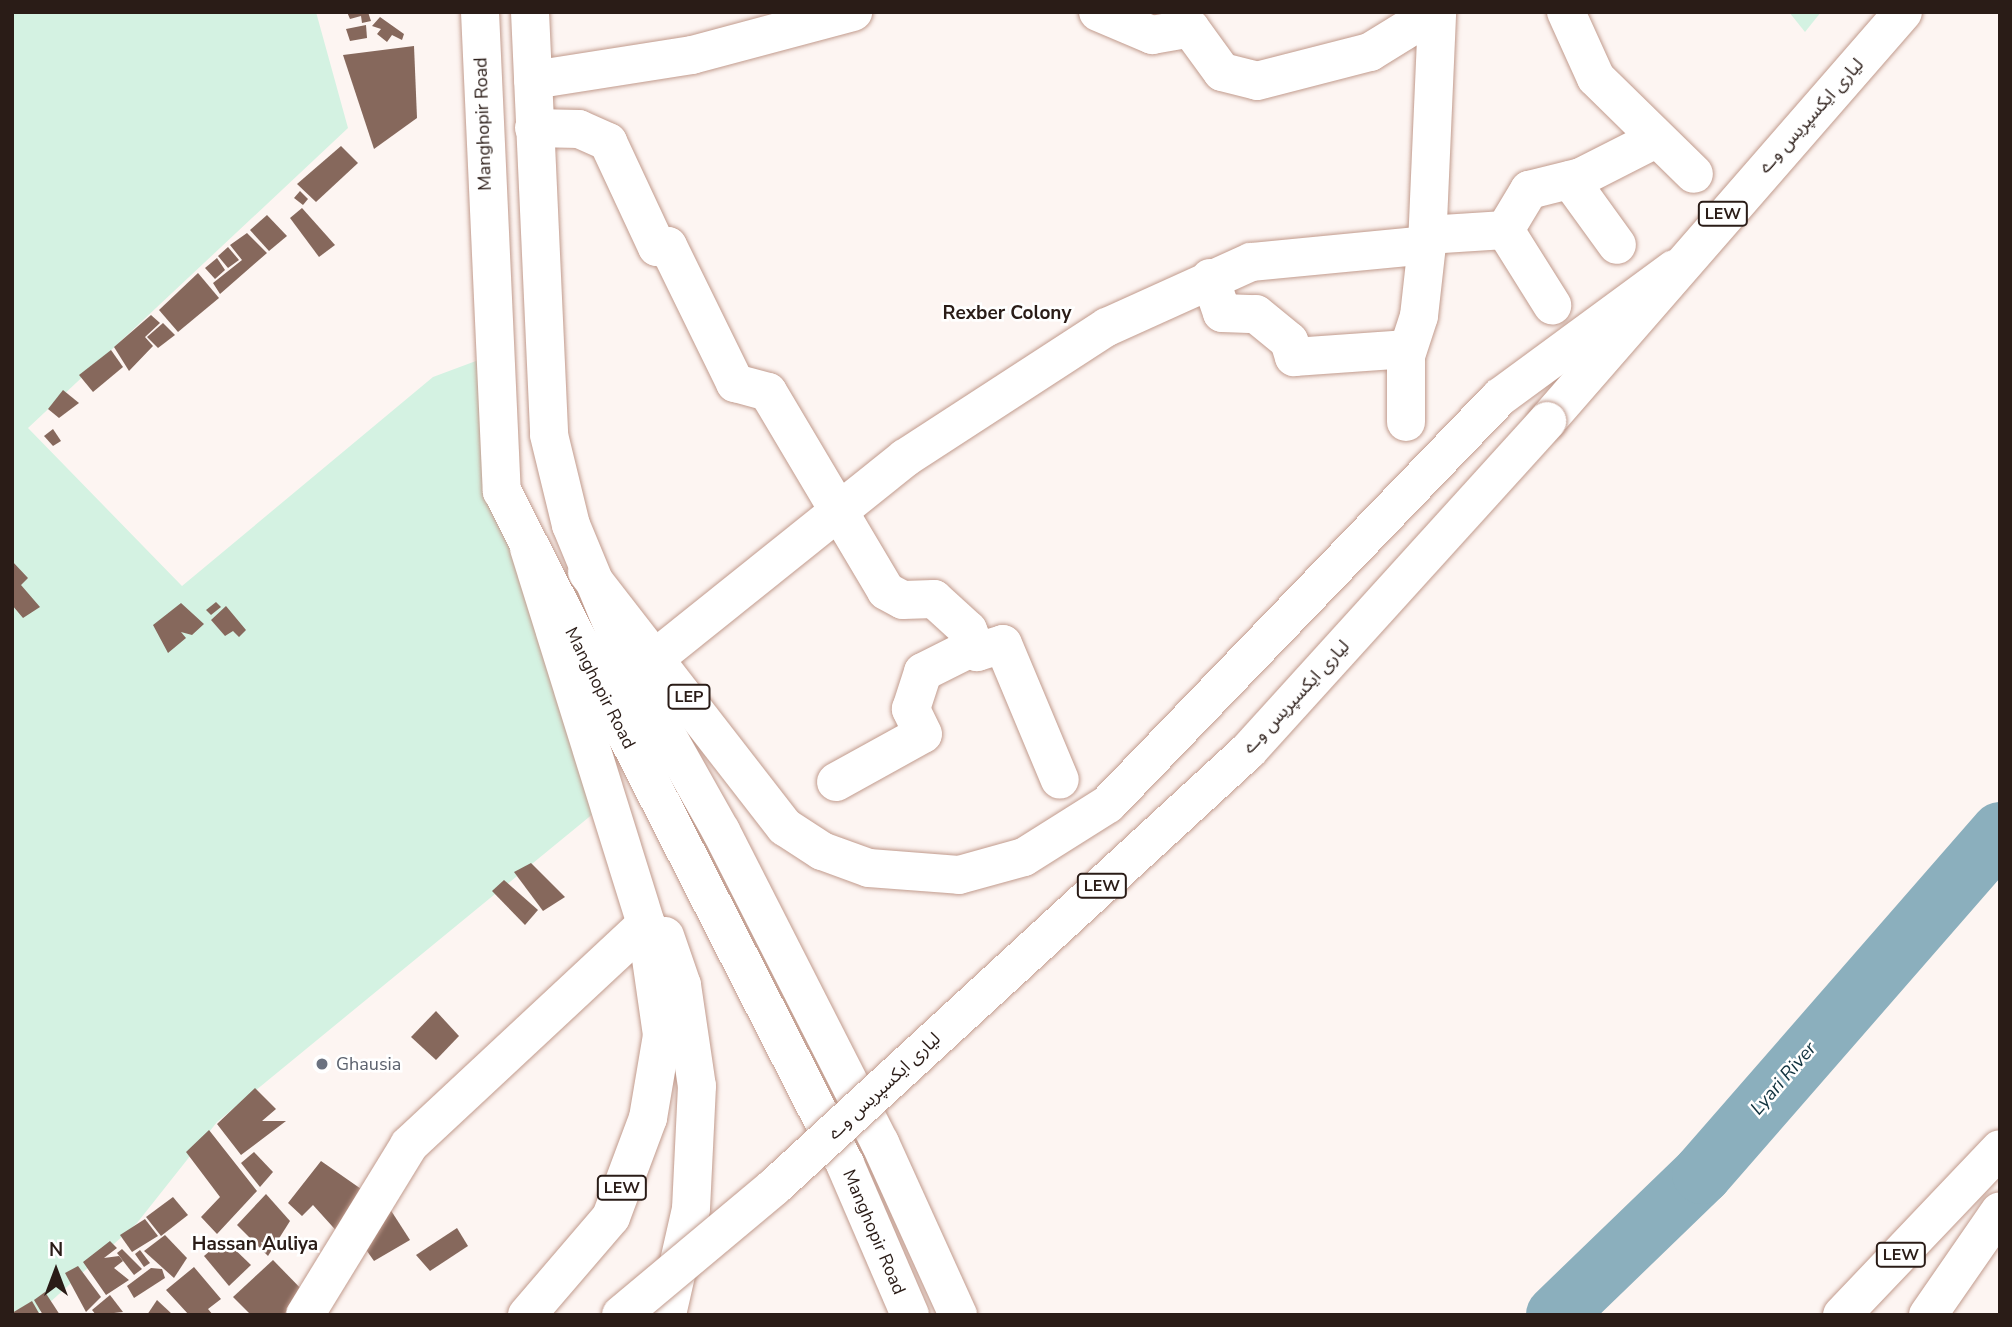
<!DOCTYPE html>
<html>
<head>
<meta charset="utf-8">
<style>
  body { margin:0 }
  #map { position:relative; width:2012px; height:1327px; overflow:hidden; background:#fdf5f2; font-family:"Nunito Sans","Noto Sans Arabic",sans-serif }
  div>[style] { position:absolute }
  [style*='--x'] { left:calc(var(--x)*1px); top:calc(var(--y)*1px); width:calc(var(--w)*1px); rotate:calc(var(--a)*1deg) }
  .green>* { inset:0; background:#d4f2e2 }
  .river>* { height:60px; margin:-30px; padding:0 30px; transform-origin:30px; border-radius:30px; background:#8bafbd }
  .building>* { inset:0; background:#86685c }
  .roads { filter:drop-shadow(0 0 2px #c19b8d) drop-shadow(0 0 2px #c19b8d) }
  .minor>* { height:38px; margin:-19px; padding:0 19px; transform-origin:19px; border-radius:19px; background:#fff }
  .major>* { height:38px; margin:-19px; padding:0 19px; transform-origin:19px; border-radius:19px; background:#fff }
  .highway>* { height:38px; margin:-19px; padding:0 19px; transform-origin:19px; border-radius:19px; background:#fff }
  .bridges { filter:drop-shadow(0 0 2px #c19b8d) drop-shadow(0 0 2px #c19b8d) }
  .highway-bridge>* { height:38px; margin:-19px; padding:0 19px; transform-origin:19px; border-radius:19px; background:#fff }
  .dots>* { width:19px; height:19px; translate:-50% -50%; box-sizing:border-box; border:4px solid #fff; border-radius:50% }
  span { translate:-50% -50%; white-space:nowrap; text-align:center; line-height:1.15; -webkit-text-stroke:5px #fff; paint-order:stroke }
  .shield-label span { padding:2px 5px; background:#fff; border:2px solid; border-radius:5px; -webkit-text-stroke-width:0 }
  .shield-label { font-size:16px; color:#2a1c17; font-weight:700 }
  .street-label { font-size:18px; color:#2a1c17 }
  .worship-label { font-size:18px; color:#5b616d }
  .left { translate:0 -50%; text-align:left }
  .neighbourhood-label { font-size:19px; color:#2a1c17; font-weight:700 }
  .water-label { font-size:19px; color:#10323e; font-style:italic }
  .frame { position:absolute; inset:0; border:14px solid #2a1c17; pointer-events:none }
  .north { position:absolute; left:21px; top:1236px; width:70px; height:70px; -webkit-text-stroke:5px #fff; paint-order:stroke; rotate:0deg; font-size:19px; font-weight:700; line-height:28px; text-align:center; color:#2a1c17 }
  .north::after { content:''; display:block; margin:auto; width:24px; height:32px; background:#2a1c17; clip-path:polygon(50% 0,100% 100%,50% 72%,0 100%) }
</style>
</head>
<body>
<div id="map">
  <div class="green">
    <div style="clip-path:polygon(12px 12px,316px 12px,348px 128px,28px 428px,182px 586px,433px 377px,492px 355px,502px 491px,616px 795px,217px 1122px,137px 1223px,36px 1315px,12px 1315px)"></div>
    <div style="clip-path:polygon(1789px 12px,1821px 12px,1805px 32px)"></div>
  </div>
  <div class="river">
    <div style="--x:1556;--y:1315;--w:203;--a:-44"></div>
    <div style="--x:1702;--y:1174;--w:454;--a:-48.9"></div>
  </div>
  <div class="building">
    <div style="clip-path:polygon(347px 12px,368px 12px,371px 21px,362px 23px,361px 16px,350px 19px)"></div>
    <div style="clip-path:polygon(380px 17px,404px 34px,402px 40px,392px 35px,387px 42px,377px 34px,381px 29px,372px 26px)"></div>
    <div style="clip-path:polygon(366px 25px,367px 38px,350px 41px,346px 29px)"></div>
    <div style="clip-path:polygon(414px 46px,417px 118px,374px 149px,343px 55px)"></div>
    <div style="clip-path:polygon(341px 146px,358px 163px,316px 202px,297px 184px)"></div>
    <div style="clip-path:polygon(300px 191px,308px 199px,303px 205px,294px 198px)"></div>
    <div style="clip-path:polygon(302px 208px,335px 245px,319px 257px,290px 218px)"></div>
    <div style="clip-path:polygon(267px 215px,287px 236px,269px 251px,250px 230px)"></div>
    <div style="clip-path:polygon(247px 233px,267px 253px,220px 294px,213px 283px,242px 260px,230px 245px)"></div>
    <div style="clip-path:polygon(228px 247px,239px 260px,228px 268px,218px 256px)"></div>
    <div style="clip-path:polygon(217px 258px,225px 270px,215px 279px,205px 268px)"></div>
    <div style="clip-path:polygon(198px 273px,219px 298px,178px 332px,159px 310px)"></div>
    <div style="clip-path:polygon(151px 315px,160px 323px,145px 337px,153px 346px,129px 371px,114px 347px)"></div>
    <div style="clip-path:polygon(163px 323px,175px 335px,158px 348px,147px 337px)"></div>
    <div style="clip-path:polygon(111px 350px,123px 367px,93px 392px,79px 375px)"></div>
    <div style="clip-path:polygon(63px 390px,79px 403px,59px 418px,48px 409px)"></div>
    <div style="clip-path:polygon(53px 429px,61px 441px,53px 446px,44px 436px)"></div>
    <div style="clip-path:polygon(12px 561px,28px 578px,21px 585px,40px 607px,23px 618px,12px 605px)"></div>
    <div style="clip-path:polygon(216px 602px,221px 607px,211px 615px,206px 610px)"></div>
    <div style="clip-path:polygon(181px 603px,204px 624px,192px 635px,181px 632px,186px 638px,168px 653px,153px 625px)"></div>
    <div style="clip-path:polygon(226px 606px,246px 630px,239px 637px,233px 631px,225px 636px,211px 620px)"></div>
    <div style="clip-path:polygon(531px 863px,565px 897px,543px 911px,514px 872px)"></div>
    <div style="clip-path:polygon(504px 880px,538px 910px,525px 925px,492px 891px)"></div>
    <div style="clip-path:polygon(436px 1011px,459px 1036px,436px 1060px,411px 1037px)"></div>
    <div style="clip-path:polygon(255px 1088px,276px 1109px,262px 1121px,286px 1121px,241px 1155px,217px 1124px)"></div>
    <div style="clip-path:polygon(209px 1130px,257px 1191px,217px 1234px,201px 1217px,220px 1197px,186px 1152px)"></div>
    <div style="clip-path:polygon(254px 1152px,273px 1172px,260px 1187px,241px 1163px)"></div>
    <div style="clip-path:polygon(321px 1161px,364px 1191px,341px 1236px,313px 1205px,302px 1216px,288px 1203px)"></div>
    <div style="clip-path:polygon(266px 1194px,290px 1221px,268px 1256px,237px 1225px)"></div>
    <div style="clip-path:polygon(173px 1197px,188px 1215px,161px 1236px,146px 1217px)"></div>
    <div style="clip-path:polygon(390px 1209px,410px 1240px,374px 1261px,355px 1234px)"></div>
    <div style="clip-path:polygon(145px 1219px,158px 1236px,132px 1252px,120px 1235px)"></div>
    <div style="clip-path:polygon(457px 1228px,468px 1246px,430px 1271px,416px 1255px)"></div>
    <div style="clip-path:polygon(165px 1235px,187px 1258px,174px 1278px,144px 1251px)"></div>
    <div style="clip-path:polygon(224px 1239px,251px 1265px,229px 1286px,204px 1256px)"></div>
    <div style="clip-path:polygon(110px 1241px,117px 1248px,104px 1258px,119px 1256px,123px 1261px,114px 1268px,129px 1280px,106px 1295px,83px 1262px)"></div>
    <div style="clip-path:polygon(122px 1249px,142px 1269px,134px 1275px,117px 1253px)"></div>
    <div style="clip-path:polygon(140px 1250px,150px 1263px,144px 1267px,135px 1254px)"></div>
    <div style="clip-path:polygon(273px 1260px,310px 1298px,294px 1315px,251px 1315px,233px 1297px)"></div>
    <div style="clip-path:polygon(78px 1266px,101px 1297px,86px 1312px,65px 1273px)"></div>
    <div style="clip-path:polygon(194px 1267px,221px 1299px,208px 1309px,213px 1315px,189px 1315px,166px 1290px)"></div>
    <div style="clip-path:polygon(151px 1268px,162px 1269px,165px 1278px,134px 1298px,127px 1286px)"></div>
    <div style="clip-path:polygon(45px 1292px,60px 1315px,43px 1315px,34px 1300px)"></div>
    <div style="clip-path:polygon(110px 1295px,123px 1312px,96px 1315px,92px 1310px)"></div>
    <div style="clip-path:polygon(157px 1300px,173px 1315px,147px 1315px)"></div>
    <div style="clip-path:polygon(32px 1301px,40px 1315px,12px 1315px,12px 1313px)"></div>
  </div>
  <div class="roads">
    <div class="minor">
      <div style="--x:1098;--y:12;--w:59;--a:23.1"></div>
      <div style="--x:1152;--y:35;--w:39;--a:-10"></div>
      <div style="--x:1190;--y:28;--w:54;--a:54"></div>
      <div style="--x:1222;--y:72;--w:36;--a:14"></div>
      <div style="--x:1257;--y:81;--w:117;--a:-14.4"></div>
      <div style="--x:1370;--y:52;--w:76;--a:-31.6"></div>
      <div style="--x:1566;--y:12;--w:72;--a:65.6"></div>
      <div style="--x:1596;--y:78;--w:137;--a:44.4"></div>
      <div style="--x:533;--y:80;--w:161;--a:-8.9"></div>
      <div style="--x:692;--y:55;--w:167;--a:-15"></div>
      <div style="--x:534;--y:128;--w:45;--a:1.3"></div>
      <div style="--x:579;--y:129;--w:32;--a:24"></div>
      <div style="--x:608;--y:142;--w:116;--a:65"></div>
      <div style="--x:657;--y:247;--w:11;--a:-5"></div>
      <div style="--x:668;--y:246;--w:153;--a:63.9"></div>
      <div style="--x:735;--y:383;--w:34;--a:15"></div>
      <div style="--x:768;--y:392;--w:231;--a:59.3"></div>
      <div style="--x:886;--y:591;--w:19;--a:28"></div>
      <div style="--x:903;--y:600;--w:31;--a:-2"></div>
      <div style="--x:934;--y:599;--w:46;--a:42.4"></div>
      <div style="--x:968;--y:630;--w:24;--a:68"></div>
      <div style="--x:977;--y:652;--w:27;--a:-17"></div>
      <div style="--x:1003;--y:644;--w:147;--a:67.3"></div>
      <div style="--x:1570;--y:180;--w:80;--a:54.1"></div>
      <div style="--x:1505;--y:230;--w:89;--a:57.9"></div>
      <div style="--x:1427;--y:235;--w:78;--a:-3.7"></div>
      <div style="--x:1505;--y:230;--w:47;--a:-59"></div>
      <div style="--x:1529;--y:190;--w:54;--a:-14"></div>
      <div style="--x:1581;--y:177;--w:82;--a:-26.9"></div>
      <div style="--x:1210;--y:278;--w:37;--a:71"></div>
      <div style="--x:1222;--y:313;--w:34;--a:2"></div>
      <div style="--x:1256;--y:314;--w:43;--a:39.3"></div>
      <div style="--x:1289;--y:341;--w:17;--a:73"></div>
      <div style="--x:1294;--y:357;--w:114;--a:-4"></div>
      <div style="--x:1406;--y:422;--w:66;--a:-90"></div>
      <div style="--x:1406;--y:356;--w:42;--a:-72"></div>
      <div style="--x:1419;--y:316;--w:71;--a:-83.6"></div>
      <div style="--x:1427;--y:245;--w:233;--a:-87.5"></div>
      <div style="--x:658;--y:656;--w:317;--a:-38.7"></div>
      <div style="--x:905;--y:458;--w:241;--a:-33"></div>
      <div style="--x:1107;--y:327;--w:158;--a:-24.3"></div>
      <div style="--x:1251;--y:262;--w:177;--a:-5.5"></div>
      <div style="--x:836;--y:782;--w:99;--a:-28.9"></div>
      <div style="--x:923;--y:734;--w:28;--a:-116"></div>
      <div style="--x:911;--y:709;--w:39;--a:-72"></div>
      <div style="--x:923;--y:672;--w:58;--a:-26.6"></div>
      <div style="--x:305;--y:1315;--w:199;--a:-58.5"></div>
      <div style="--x:409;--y:1145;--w:324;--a:-43"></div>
    </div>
    <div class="major">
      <div style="--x:480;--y:12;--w:480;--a:87.4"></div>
      <div style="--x:502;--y:491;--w:755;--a:62.99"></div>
      <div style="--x:845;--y:1164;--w:164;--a:66.7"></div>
      <div style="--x:530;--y:12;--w:423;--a:87.4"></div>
      <div style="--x:549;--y:435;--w:93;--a:76.3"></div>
      <div style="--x:571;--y:525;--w:162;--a:67.5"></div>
      <div style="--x:633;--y:675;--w:179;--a:60.6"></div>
      <div style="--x:721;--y:831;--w:350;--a:63"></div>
      <div style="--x:880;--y:1143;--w:189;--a:65.6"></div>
    </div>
    <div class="highway">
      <div style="--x:1547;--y:421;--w:542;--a:-48.96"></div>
      <div style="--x:587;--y:572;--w:323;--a:52.2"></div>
      <div style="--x:785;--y:827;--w:44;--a:33"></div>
      <div style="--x:822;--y:851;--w:50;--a:19.9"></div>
      <div style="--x:869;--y:868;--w:90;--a:4.4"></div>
      <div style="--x:959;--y:875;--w:67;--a:-15.5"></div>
      <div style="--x:1024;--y:857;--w:99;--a:-32.2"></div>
      <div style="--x:1108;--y:804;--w:565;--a:-46.08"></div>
      <div style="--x:1500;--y:397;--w:216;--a:-36.3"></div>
      <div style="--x:665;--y:936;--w:52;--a:70.9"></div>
      <div style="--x:682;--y:985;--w:102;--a:81.6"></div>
      <div style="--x:697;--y:1086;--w:123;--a:92.8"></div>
      <div style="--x:691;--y:1209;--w:109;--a:102.8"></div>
      <div style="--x:527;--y:1315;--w:129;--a:-49.4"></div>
      <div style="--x:611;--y:1217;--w:106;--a:-69.5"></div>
      <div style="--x:648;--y:1118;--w:84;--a:-80.4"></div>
      <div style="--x:662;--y:1035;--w:112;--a:-98.2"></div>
      <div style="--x:646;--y:924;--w:393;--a:-107.3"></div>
      <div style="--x:1842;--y:1315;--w:229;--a:-46.4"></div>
      <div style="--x:1928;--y:1315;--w:126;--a:-55.3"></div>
    </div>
  </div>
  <div class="bridges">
    <div class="highway-bridge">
      <div style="--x:621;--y:1315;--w:199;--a:-39.9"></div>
      <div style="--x:774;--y:1187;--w:645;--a:-42.61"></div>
      <div style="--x:1249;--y:750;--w:444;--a:-47.8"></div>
    </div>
  </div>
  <div class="dots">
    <div style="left:322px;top:1064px;background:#6b7280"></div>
  </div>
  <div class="shield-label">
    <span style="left:1723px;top:214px">LEW</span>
    <span style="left:689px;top:697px">LEP</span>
    <span style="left:1102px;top:886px">LEW</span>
    <span style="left:622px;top:1188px">LEW</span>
    <span style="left:1901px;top:1255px">LEW</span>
  </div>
  <div class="street-label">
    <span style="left:1811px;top:116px;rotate:-48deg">لیاری ایکسپریس وے</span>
    <span style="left:483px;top:124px;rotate:-92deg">Manghopir Road</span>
    <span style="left:600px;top:688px;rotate:63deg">Manghopir Road</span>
    <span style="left:1296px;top:697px;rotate:-47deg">لیاری ایکسپریس وے</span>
    <span style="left:884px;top:1086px;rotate:-43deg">لیاری ایکسپریس وے</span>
    <span style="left:874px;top:1232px;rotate:67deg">Manghopir Road</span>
  </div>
  <div class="worship-label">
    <span class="left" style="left:336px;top:1064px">Ghausia</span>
  </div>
  <div class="neighbourhood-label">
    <span style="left:1007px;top:314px">Rexber Colony</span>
    <span style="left:255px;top:1245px">Hassan Auliya</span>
  </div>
  <div class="water-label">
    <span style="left:1784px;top:1079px;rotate:-49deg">Lyari River</span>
  </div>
  <div class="frame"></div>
  <div class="north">N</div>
</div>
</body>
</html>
